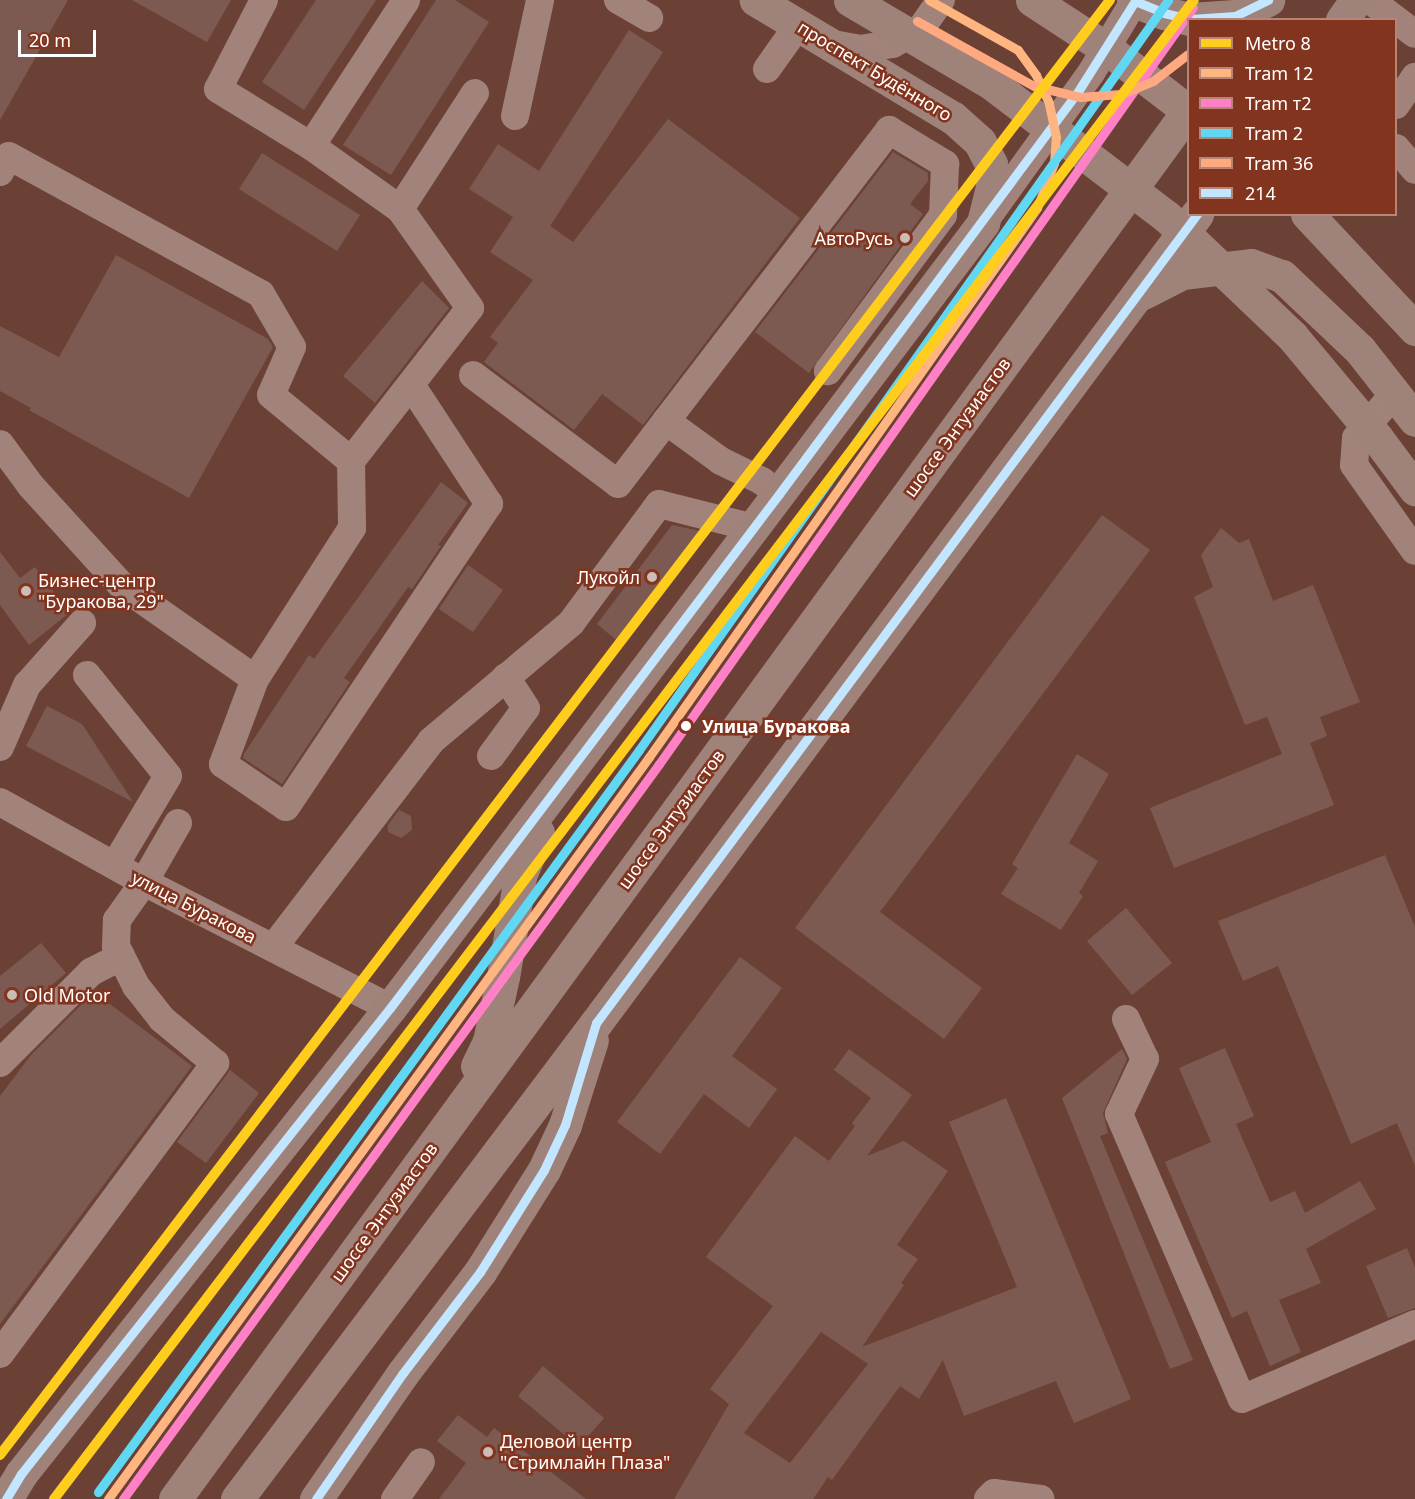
<!DOCTYPE html>
<html>
<head>
<meta charset="utf-8">
<style>
  body { margin:0 }
  #map { position:relative; width:1415px; height:1499px; overflow:hidden; background:#6c4135; font-family:"Noto Sans",sans-serif }
  div>[style] { position:absolute }
  [style*='--x'] { left:calc(var(--x)*1px); top:calc(var(--y)*1px); width:calc(var(--w)*1px); rotate:calc(var(--a)*1deg) }
  .building>* { inset:0; background:#7d5a51 }
  .minor>* { height:28px; margin:-14px; padding:0 14px; transform-origin:14px; border-radius:14px; background:#a2837b }
  .major>* { height:33px; margin:-16.5px; padding:0 16.5px; transform-origin:16.5px; border-radius:16.5px; background:#9f827a }
  .major-bridge>* { height:33px; margin:-16.5px; padding:0 16.5px; transform-origin:16.5px; border-radius:16.5px; background:#9f827a }
  .bus-1>* { height:9px; margin:-4.5px; padding:0 4.5px; transform-origin:4.5px; border-radius:4.5px; background:#c2e6ff }
  .tram-1>* { height:9px; margin:-4.5px; padding:0 4.5px; transform-origin:4.5px; border-radius:4.5px; background:#ffb580 }
  .tram-2>* { height:9px; margin:-4.5px; padding:0 4.5px; transform-origin:4.5px; border-radius:4.5px; background:#ff80c5 }
  .tram-3>* { height:9px; margin:-4.5px; padding:0 4.5px; transform-origin:4.5px; border-radius:4.5px; background:#60d8f3 }
  .tram-4>* { height:9px; margin:-4.5px; padding:0 4.5px; transform-origin:4.5px; border-radius:4.5px; background:#ffa980 }
  .metro-1>* { height:10px; margin:-5px; padding:0 5px; transform-origin:5px; border-radius:5px; background:#ffcd1c }
  .dots>* { width:16px; height:16px; translate:-50% -50%; box-sizing:border-box; border:3px solid #83341e; border-radius:50% }
  span { translate:-50% -50%; white-space:nowrap; text-align:center; line-height:1.15; -webkit-text-stroke:5px #83341e; paint-order:stroke }
  .street-label { font-size:18px; color:#fff }
  .poi-label { font-size:18px; color:#fff }
  .right { translate:-100% -50%; text-align:right }
  .left { translate:0 -50%; text-align:left }
  .stop-label { font-size:18px; color:#fff; font-weight:700 }
  .legend { position:absolute; left:1187px; top:18px; width:210px; height:198px; box-sizing:border-box; background:#83341e; border:2px solid #b58578; margin:0; padding:8px 10px; list-style:none; font-size:18px; color:#fff }
  .legend li { display:flex; align-items:center; gap:12px; height:30px }
  .legend b { width:30px; border:2px solid #b58578 }
  .scale { position:absolute; left:18px; top:30px; width:78px; height:27px; box-sizing:border-box; border:3px solid #fff; border-top:0; padding-left:8px; font-size:18px; line-height:21px; white-space:nowrap; color:#fff; -webkit-text-stroke:4px #83341e; paint-order:stroke }
</style>
</head>
<body>
<div id="map">
  <div class="building">
    <div style="clip-path:polygon(0 0,68px 0,0 120px)"></div>
    <div style="clip-path:polygon(132px 0,231px 0,207px 42px)"></div>
    <div style="clip-path:polygon(316px 0,376px 0,304px 110px,262px 82px)"></div>
    <div style="clip-path:polygon(436px 0,455px 0,489px 22px,391px 175px,343px 145px)"></div>
    <div style="clip-path:polygon(629px 30px,663px 52px,550px 226px,573px 242px,668px 119px,800px 218px,643px 425px,602px 394px,574px 430px,484px 362px,498px 343px,490px 337px,533px 280px,490px 252px,513px 217px,469px 189px,498px 144px,539px 171px)"></div>
    <div style="clip-path:polygon(893px 152px,928px 173px,928px 181px,910px 204px,923px 214px,809px 373px,755px 332px)"></div>
    <div style="clip-path:polygon(262px 153px,360px 215px,337px 251px,239px 189px)"></div>
    <div style="clip-path:polygon(116px 255px,268px 339px,273px 347px,189px 498px,29px 410px,31px 408px,0 391px,0 326px,59px 357px)"></div>
    <div style="clip-path:polygon(422px 281px,449px 308px,375px 403px,343px 376px)"></div>
    <div style="clip-path:polygon(441px 482px,468px 503px,438px 545px,441px 546px,412px 589px,408px 587px,344px 678px,350px 682px,282px 784px,243px 758px,244px 754px,309px 655px,314px 659px)"></div>
    <div style="clip-path:polygon(1102px 515px,1150px 550px,880px 912px,982px 988px,944px 1039px,795px 928px)"></div>
    <div style="clip-path:polygon(672px 525px,704px 532px,621px 644px,597px 624px)"></div>
    <div style="clip-path:polygon(1221px 528px,1239px 543px,1249px 539px,1273px 601px,1313px 585px,1360px 702px,1320px 717px,1327px 736px,1310px 743px,1334px 805px,1174px 868px,1150px 808px,1282px 754px,1267px 717px,1245px 725px,1194px 597px,1213px 587px,1201px 555px)"></div>
    <div style="clip-path:polygon(0 552px,20px 578px,35px 567px,69px 613px,29px 645px,0 605px)"></div>
    <div style="clip-path:polygon(468px 565px,503px 590px,473px 632px,439px 609px)"></div>
    <div style="clip-path:polygon(47px 706px,82px 724px,133px 802px,26px 746px)"></div>
    <div style="clip-path:polygon(1077px 754px,1109px 774px,1069px 843px,1098px 861px,1079px 893px,1083px 896px,1061px 930px,1001px 894px,1018px 868px,1012px 864px)"></div>
    <div style="clip-path:polygon(399px 810px,411px 816px,412px 830px,401px 838px,388px 832px,388px 825px)"></div>
    <div style="clip-path:polygon(1385px 855px,1415px 927px,1415px 1166px,1397px 1123px,1351px 1144px,1278px 966px,1243px 981px,1218px 921px)"></div>
    <div style="clip-path:polygon(1126px 908px,1172px 963px,1132px 995px,1087px 941px)"></div>
    <div style="clip-path:polygon(41px 943px,66px 973px,0 1029px,0 976px)"></div>
    <div style="clip-path:polygon(740px 957px,782px 988px,732px 1056px,777px 1089px,749px 1128px,704px 1094px,660px 1154px,617px 1122px)"></div>
    <div style="clip-path:polygon(94px 992px,192px 1066px,0 1324px,0 1096px,31px 1055px)"></div>
    <div style="clip-path:polygon(1225px 1048px,1254px 1116px,1236px 1124px,1270px 1202px,1295px 1191px,1305px 1213px,1360px 1181px,1376px 1209px,1306px 1249px,1321px 1283px,1279px 1300px,1301px 1352px,1270px 1366px,1247px 1311px,1232px 1318px,1165px 1162px,1211px 1142px,1179px 1068px)"></div>
    <div style="clip-path:polygon(evenodd,849px 1049px,912px 1095px,867px 1156px,904px 1141px,948px 1171px,897px 1245px,918px 1259px,901px 1283px,904px 1285px,862px 1347px,1017px 1287px,949px 1122px,1006px 1098px,1131px 1399px,1074px 1423px,1056px 1381px,964px 1416px,943px 1360px,919px 1399px,900px 1386px,832px 1480px,828px 1477px,813px 1499px,674px 1499px,729px 1404px,710px 1389px,773px 1306px,706px 1257px,795px 1136px,829px 1161px,855px 1126px,852px 1123px,871px 1098px,834px 1070px,849px 1049px,821px 1332px,868px 1364px,790px 1463px,744px 1433px,821px 1332px)"></div>
    <div style="clip-path:polygon(1122px 1049px,1127px 1059px,1103px 1113px,1108px 1133px,1100px 1136px,1193px 1360px,1170px 1369px,1062px 1098px)"></div>
    <div style="clip-path:polygon(230px 1070px,259px 1093px,206px 1163px,177px 1142px)"></div>
    <div style="clip-path:polygon(1407px 1248px,1415px 1268px,1415px 1308px,1388px 1318px,1366px 1266px)"></div>
    <div style="clip-path:polygon(543px 1366px,604px 1418px,579px 1447px,518px 1396px)"></div>
    <div style="clip-path:polygon(458px 1415px,487px 1437px,494px 1428px,586px 1499px,439px 1499px,466px 1463px,437px 1441px)"></div>
  </div>
  <div class="minor">
    <div style="--x:264;--y:0;--w:100;--a:117.3"></div>
    <div style="--x:218;--y:89;--w:109;--a:31.5"></div>
    <div style="--x:311;--y:146;--w:109;--a:35.3"></div>
    <div style="--x:400;--y:209;--w:121;--a:54.7"></div>
    <div style="--x:470;--y:308;--w:194;--a:127.9"></div>
    <div style="--x:618;--y:0;--w:36;--a:30"></div>
    <div style="--x:1370;--y:0;--w:56;--a:37.1"></div>
    <div style="--x:833;--y:44;--w:27;--a:10"></div>
    <div style="--x:860;--y:49;--w:33;--a:-9"></div>
    <div style="--x:893;--y:44;--w:34;--a:-30"></div>
    <div style="--x:922;--y:27;--w:33;--a:-55"></div>
    <div style="--x:767;--y:69;--w:55;--a:-54.6"></div>
    <div style="--x:1396;--y:105;--w:34;--a:-56"></div>
    <div style="--x:515;--y:116;--w:119;--a:-77.8"></div>
    <div style="--x:311;--y:146;--w:174;--a:-56.9"></div>
    <div style="--x:1396;--y:148;--w:29;--a:49"></div>
    <div style="--x:0;--y:172;--w:18;--a:-61"></div>
    <div style="--x:9;--y:156;--w:287;--a:28.7"></div>
    <div style="--x:261;--y:294;--w:61;--a:59.7"></div>
    <div style="--x:292;--y:347;--w:52;--a:113.6"></div>
    <div style="--x:271;--y:395;--w:104;--a:39.5"></div>
    <div style="--x:351;--y:461;--w:67;--a:89.1"></div>
    <div style="--x:352;--y:528;--w:179;--a:122.7"></div>
    <div style="--x:255;--y:679;--w:162;--a:-145"></div>
    <div style="--x:122;--y:586;--w:135;--a:-132.3"></div>
    <div style="--x:31;--y:486;--w:52;--a:-126.4"></div>
    <div style="--x:400;--y:209;--w:138;--a:-57.1"></div>
    <div style="--x:986;--y:219;--w:180;--a:-54.3"></div>
    <div style="--x:1091;--y:73;--w:85;--a:-58.9"></div>
    <div style="--x:473;--y:375;--w:181;--a:36.9"></div>
    <div style="--x:618;--y:484;--w:79;--a:-52.7"></div>
    <div style="--x:1394;--y:394;--w:58;--a:130.8"></div>
    <div style="--x:1356;--y:438;--w:27;--a:94"></div>
    <div style="--x:1354;--y:465;--w:105;--a:54.7"></div>
    <div style="--x:779;--y:494;--w:21;--a:-143"></div>
    <div style="--x:762;--y:481;--w:46;--a:-154"></div>
    <div style="--x:721;--y:461;--w:68;--a:-144"></div>
    <div style="--x:666;--y:421;--w:367;--a:-52.5"></div>
    <div style="--x:889;--y:130;--w:66;--a:31.3"></div>
    <div style="--x:945;--y:164;--w:51;--a:92.2"></div>
    <div style="--x:943;--y:215;--w:194;--a:126.4"></div>
    <div style="--x:87;--y:675;--w:129;--a:51.3"></div>
    <div style="--x:168;--y:776;--w:104;--a:120.8"></div>
    <div style="--x:255;--y:679;--w:91;--a:110.6"></div>
    <div style="--x:223;--y:764;--w:76;--a:34.3"></div>
    <div style="--x:286;--y:807;--w:365;--a:-56.2"></div>
    <div style="--x:489;--y:504;--w:142;--a:-123.2"></div>
    <div style="--x:0;--y:747;--w:68;--a:-66.5"></div>
    <div style="--x:27;--y:685;--w:83;--a:-48.4"></div>
    <div style="--x:491;--y:756;--w:59;--a:-53.9"></div>
    <div style="--x:526;--y:708;--w:37;--a:-123"></div>
    <div style="--x:0;--y:802;--w:165;--a:29.1"></div>
    <div style="--x:144;--y:882;--w:276;--a:27.1"></div>
    <div style="--x:273;--y:948;--w:260;--a:-52.6"></div>
    <div style="--x:431;--y:741;--w:183;--a:-40.1"></div>
    <div style="--x:571;--y:623;--w:148;--a:-53.5"></div>
    <div style="--x:659;--y:504;--w:98;--a:14.2"></div>
    <div style="--x:1126;--y:1019;--w:44;--a:64.6"></div>
    <div style="--x:1145;--y:1059;--w:61;--a:115.3"></div>
    <div style="--x:1119;--y:1114;--w:310;--a:66.7"></div>
    <div style="--x:1242;--y:1399;--w:189;--a:-23.4"></div>
    <div style="--x:0;--y:1063;--w:129;--a:-45"></div>
    <div style="--x:91;--y:972;--w:34;--a:-27"></div>
    <div style="--x:0;--y:1354;--w:362;--a:-53.5"></div>
    <div style="--x:215;--y:1063;--w:69;--a:-140.3"></div>
    <div style="--x:162;--y:1019;--w:42;--a:-128.2"></div>
    <div style="--x:136;--y:986;--w:45;--a:-116.6"></div>
    <div style="--x:116;--y:946;--w:26;--a:-88"></div>
    <div style="--x:117;--y:920;--w:47;--a:-54.6"></div>
    <div style="--x:144;--y:882;--w:68;--a:-60"></div>
    <div style="--x:395;--y:1499;--w:45;--a:-54.9"></div>
    <div style="--x:988;--y:1499;--w:8;--a:-45"></div>
    <div style="--x:994;--y:1493;--w:47;--a:7.3"></div>
  </div>
  <div class="major">
    <div style="--x:1133;--y:0;--w:34;--a:23"></div>
    <div style="--x:1164;--y:13;--w:27;--a:13"></div>
    <div style="--x:1190;--y:19;--w:45;--a:-3.8"></div>
    <div style="--x:1235;--y:16;--w:37;--a:-26"></div>
    <div style="--x:1342;--y:20;--w:24;--a:-55"></div>
    <div style="--x:1307;--y:214;--w:158;--a:46.8"></div>
    <div style="--x:1143;--y:293;--w:44;--a:-27.1"></div>
    <div style="--x:1182;--y:273;--w:69;--a:-6.6"></div>
    <div style="--x:1251;--y:265;--w:33;--a:20"></div>
    <div style="--x:1282;--y:276;--w:108;--a:43.5"></div>
    <div style="--x:1360;--y:350;--w:89;--a:51.8"></div>
    <div style="--x:477;--y:1066;--w:28;--a:-64"></div>
    <div style="--x:489;--y:1041;--w:66;--a:-77.7"></div>
    <div style="--x:503;--y:977;--w:102;--a:-80.4"></div>
    <div style="--x:520;--y:876;--w:47;--a:-67.3"></div>
    <div style="--x:6;--y:1499;--w:29;--a:-59"></div>
    <div style="--x:21;--y:1474;--w:594;--a:-51.63"></div>
    <div style="--x:390;--y:1008;--w:984;--a:-52.93"></div>
    <div style="--x:983;--y:223;--w:36;--a:-76"></div>
    <div style="--x:992;--y:188;--w:24;--a:-92"></div>
    <div style="--x:991;--y:164;--w:25;--a:-117"></div>
    <div style="--x:980;--y:142;--w:36;--a:-138"></div>
    <div style="--x:953;--y:118;--w:230;--a:-149.1"></div>
    <div style="--x:175;--y:1499;--w:1718;--a:-53.88"></div>
    <div style="--x:237;--y:1499;--w:596;--a:-52.98"></div>
    <div style="--x:596;--y:1023;--w:1008;--a:-53.39"></div>
    <div style="--x:316;--y:1499;--w:153;--a:-55.4"></div>
    <div style="--x:403;--y:1373;--w:127;--a:-52.7"></div>
    <div style="--x:480;--y:1272;--w:120;--a:-57.9"></div>
    <div style="--x:544;--y:1170;--w:50;--a:-65"></div>
    <div style="--x:565;--y:1125;--w:89;--a:-72.4"></div>
  </div>
  <div class="major-bridge">
    <div style="--x:850;--y:0;--w:164;--a:30.5"></div>
    <div style="--x:991;--y:83;--w:221;--a:37.3"></div>
    <div style="--x:1167;--y:217;--w:173;--a:43.6"></div>
    <div style="--x:1292;--y:336;--w:133;--a:50.2"></div>
    <div style="--x:1377;--y:438;--w:64;--a:53.3"></div>
    <div style="--x:1032;--y:0;--w:93;--a:33.2"></div>
    <div style="--x:1110;--y:51;--w:98;--a:37.6"></div>
  </div>
  <div class="bus-1">
    <div style="--x:6;--y:1499;--w:29;--a:-59"></div>
    <div style="--x:21;--y:1474;--w:594;--a:-51.63"></div>
    <div style="--x:390;--y:1008;--w:645;--a:-52.88"></div>
    <div style="--x:779;--y:494;--w:500;--a:-53.4"></div>
    <div style="--x:1077;--y:93;--w:109;--a:-57.8"></div>
    <div style="--x:1135;--y:1;--w:31;--a:22"></div>
    <div style="--x:1164;--y:13;--w:27;--a:13"></div>
    <div style="--x:1190;--y:19;--w:45;--a:-3.8"></div>
    <div style="--x:1235;--y:16;--w:37;--a:-26"></div>
    <div style="--x:316;--y:1499;--w:153;--a:-55.4"></div>
    <div style="--x:403;--y:1373;--w:127;--a:-52.7"></div>
    <div style="--x:480;--y:1272;--w:120;--a:-57.9"></div>
    <div style="--x:544;--y:1170;--w:50;--a:-65"></div>
    <div style="--x:565;--y:1125;--w:107;--a:-73.1"></div>
    <div style="--x:596;--y:1023;--w:1008;--a:-53.39"></div>
  </div>
  <div class="tram-1">
    <div style="--x:108;--y:1499;--w:918;--a:-53.9"></div>
    <div style="--x:649;--y:757;--w:672;--a:-54.75"></div>
    <div style="--x:1037;--y:208;--w:48;--a:-69.3"></div>
    <div style="--x:1054;--y:163;--w:26;--a:-86"></div>
    <div style="--x:1056;--y:137;--w:35;--a:-102"></div>
    <div style="--x:1049;--y:103;--w:31;--a:-115"></div>
    <div style="--x:1036;--y:75;--w:31;--a:-126"></div>
    <div style="--x:1018;--y:50;--w:102;--a:-150.7"></div>
  </div>
  <div class="tram-2">
    <div style="--x:123;--y:1499;--w:910;--a:-53.9"></div>
    <div style="--x:659;--y:764;--w:926;--a:-54.8"></div>
  </div>
  <div class="tram-3">
    <div style="--x:98;--y:1492;--w:918;--a:-53.9"></div>
    <div style="--x:639;--y:750;--w:918;--a:-54.8"></div>
  </div>
  <div class="tram-4">
    <div style="--x:917;--y:21;--w:134;--a:29.1"></div>
    <div style="--x:1034;--y:86;--w:47;--a:13.4"></div>
    <div style="--x:1080;--y:97;--w:41;--a:-4.2"></div>
    <div style="--x:1121;--y:94;--w:35;--a:-22"></div>
    <div style="--x:1153;--y:81;--w:44;--a:-37.6"></div>
  </div>
  <div class="metro-1">
    <div style="--x:0;--y:1455;--w:1830;--a:-52.66"></div>
    <div style="--x:54;--y:1499;--w:1883;--a:-52.75"></div>
  </div>
  <div class="dots">
    <div style="left:905px;top:238px;background:#ccbcb8"></div>
    <div style="left:652px;top:577px;background:#ccbcb8"></div>
    <div style="left:26px;top:591px;background:#ccbcb8"></div>
    <div style="left:686px;top:726px;background:#fff"></div>
    <div style="left:12px;top:995px;background:#ccbcb8"></div>
    <div style="left:488px;top:1452px;background:#ccbcb8"></div>
  </div>
  <div class="street-label">
    <span style="left:875px;top:71px;rotate:31deg">проспект Будённого</span>
    <span style="left:957px;top:427px;rotate:-54deg">шоссе Энтузиастов</span>
    <span style="left:671px;top:819px;rotate:-54deg">шоссе Энтузиастов</span>
    <span style="left:194px;top:907px;rotate:27deg">улица Буракова</span>
    <span style="left:384px;top:1212px;rotate:-54deg">шоссе Энтузиастов</span>
  </div>
  <div class="poi-label">
    <span class="right" style="left:893px;top:238px">АвтоРусь</span>
    <span class="right" style="left:640px;top:577px">Лукойл</span>
    <span class="left" style="left:38px;top:591px">Бизнес-центр<br>"Буракова, 29"</span>
    <span class="left" style="left:24px;top:995px">Old Motor</span>
    <span class="left" style="left:500px;top:1452px">Деловой центр<br>"Стримлайн Плаза"</span>
  </div>
  <div class="stop-label">
    <span class="left" style="left:702px;top:726px">Улица Буракова</span>
  </div>
  <ul class="legend">
  <li><b style="height:8px;background:#ffcd1c"></b>Metro 8</li>
  <li><b style="height:8px;background:#ffb580"></b>Tram 12</li>
  <li><b style="height:8px;background:#ff80c5"></b>Tram т2</li>
  <li><b style="height:8px;background:#60d8f3"></b>Tram 2</li>
  <li><b style="height:8px;background:#ffa980"></b>Tram 36</li>
  <li><b style="height:8px;background:#c2e6ff"></b>214</li>
  </ul>
  <div class="scale">20 m</div>
</div>
</body>
</html>
